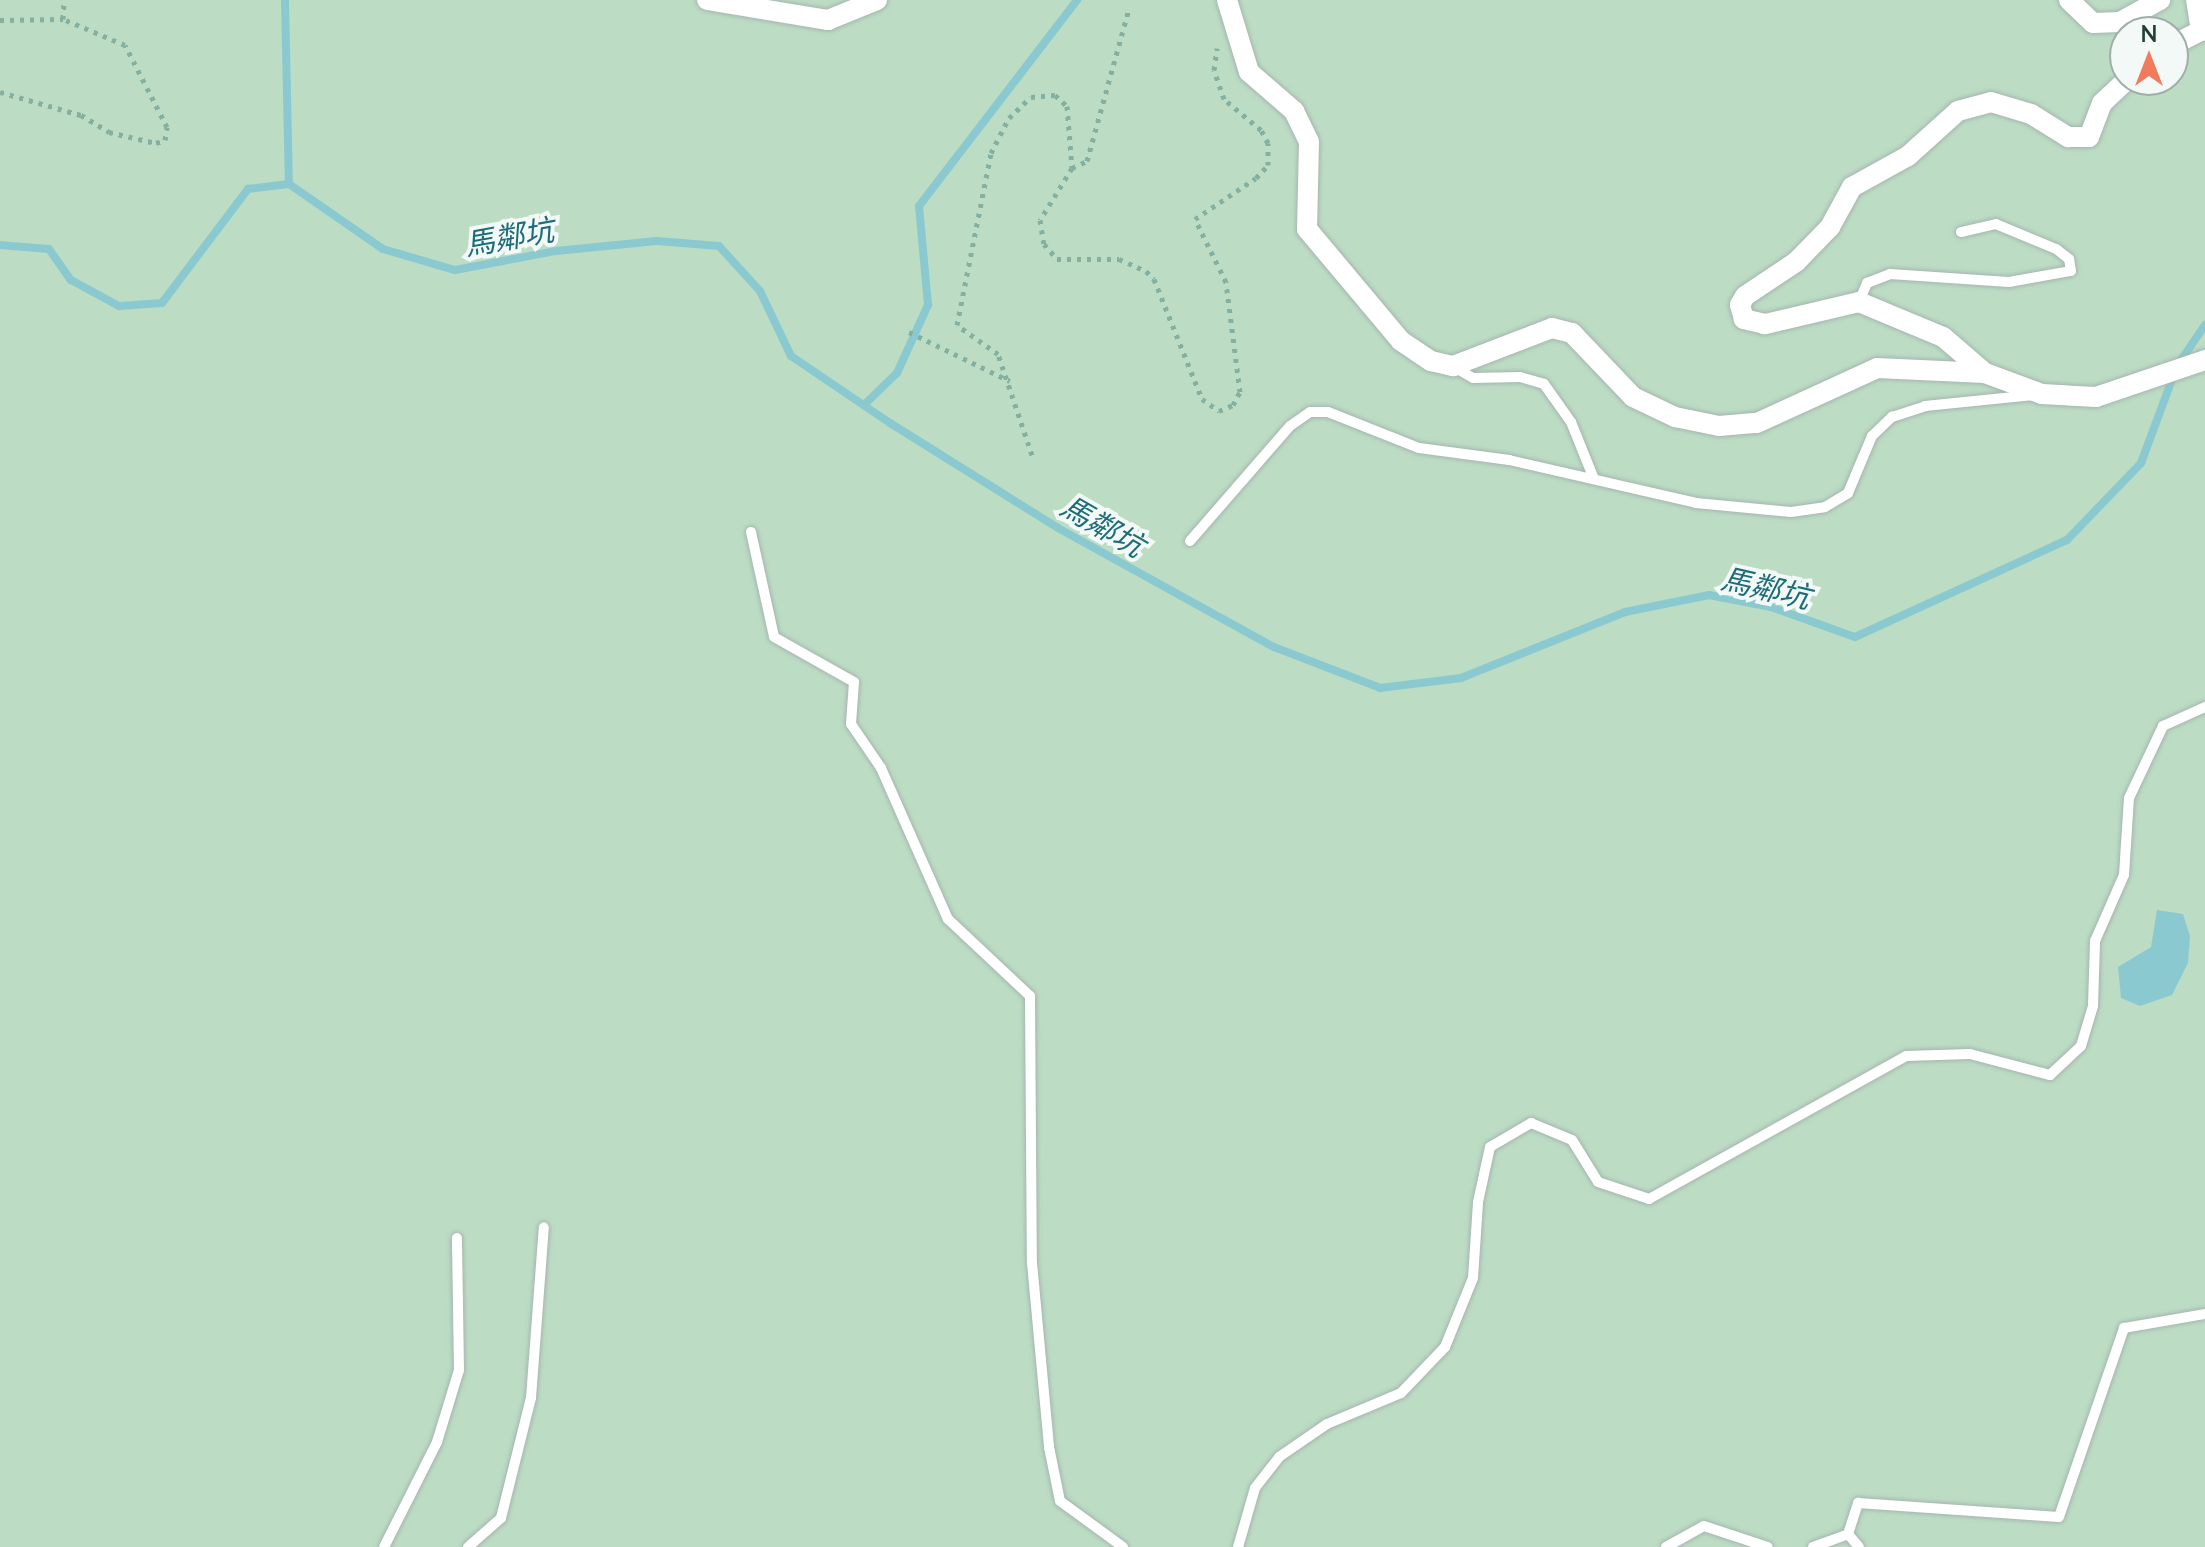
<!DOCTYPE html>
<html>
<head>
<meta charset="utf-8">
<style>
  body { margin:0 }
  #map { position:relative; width:2205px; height:1547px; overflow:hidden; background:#e3ede8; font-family:Lato,"Noto Sans TC",sans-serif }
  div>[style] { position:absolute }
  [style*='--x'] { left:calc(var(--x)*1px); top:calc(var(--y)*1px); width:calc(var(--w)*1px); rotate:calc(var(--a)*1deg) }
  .green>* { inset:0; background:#bcddc4 }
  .water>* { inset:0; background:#8bc9d1 }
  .stream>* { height:8px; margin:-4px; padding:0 4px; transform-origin:4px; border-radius:4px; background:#8bc9d1 }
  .path>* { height:5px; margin-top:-2.5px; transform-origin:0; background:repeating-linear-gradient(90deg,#83b0a0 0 4px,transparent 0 10px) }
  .roads { filter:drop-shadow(0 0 2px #a6b5af) drop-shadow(0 0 2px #a6b5af) }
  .service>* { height:10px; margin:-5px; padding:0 5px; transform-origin:5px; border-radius:5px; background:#fff }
  .minor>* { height:20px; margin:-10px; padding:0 10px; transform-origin:10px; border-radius:10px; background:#fff }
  span { translate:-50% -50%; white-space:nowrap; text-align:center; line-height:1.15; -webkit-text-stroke:8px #f3f9f6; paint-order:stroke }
  .water-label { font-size:30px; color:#1d6d79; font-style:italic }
  .north { position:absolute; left:2109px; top:16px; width:80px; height:80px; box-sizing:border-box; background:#f3f9f6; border:2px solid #a0aea9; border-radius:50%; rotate:0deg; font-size:22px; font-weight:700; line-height:32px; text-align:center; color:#233e36 }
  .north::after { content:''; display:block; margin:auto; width:28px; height:36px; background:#f17c5d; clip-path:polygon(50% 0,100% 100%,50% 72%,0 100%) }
</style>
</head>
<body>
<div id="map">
  <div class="green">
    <div style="clip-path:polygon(evenodd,0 0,2205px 0,2205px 1547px,0 1547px,0 0,2125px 32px,2173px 32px,2173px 80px,2125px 80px,2125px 32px)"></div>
  </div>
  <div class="water">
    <div style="clip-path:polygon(2157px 910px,2183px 914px,2190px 936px,2188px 963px,2172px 995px,2140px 1006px,2121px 998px,2118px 967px,2151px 947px)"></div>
  </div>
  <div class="stream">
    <div style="--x:285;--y:0;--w:184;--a:88.8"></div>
    <div style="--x:0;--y:245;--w:49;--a:4.7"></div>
    <div style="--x:49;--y:249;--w:38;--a:55"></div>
    <div style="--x:71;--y:280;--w:55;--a:28.4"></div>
    <div style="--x:119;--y:306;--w:43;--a:-4"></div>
    <div style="--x:162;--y:303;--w:143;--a:-53"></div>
    <div style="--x:248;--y:189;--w:41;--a:-7"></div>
    <div style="--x:289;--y:184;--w:114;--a:34.7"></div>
    <div style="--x:383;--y:249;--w:75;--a:16.3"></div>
    <div style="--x:455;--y:270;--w:103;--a:-10.7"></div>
    <div style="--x:556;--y:251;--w:101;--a:-5.7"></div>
    <div style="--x:657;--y:241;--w:62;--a:4.6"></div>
    <div style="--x:719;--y:246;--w:61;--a:47.7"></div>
    <div style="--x:760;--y:291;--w:72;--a:64.5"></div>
    <div style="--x:791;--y:356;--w:120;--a:34.1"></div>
    <div style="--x:890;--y:423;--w:198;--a:32"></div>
    <div style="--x:1058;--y:528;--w:247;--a:28.9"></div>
    <div style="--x:1274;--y:647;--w:114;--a:21.1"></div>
    <div style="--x:1380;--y:688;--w:82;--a:-7"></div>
    <div style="--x:1461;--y:678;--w:177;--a:-21.9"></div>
    <div style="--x:1625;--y:612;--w:86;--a:-11.4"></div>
    <div style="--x:1709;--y:595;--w:63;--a:11"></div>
    <div style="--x:1771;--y:607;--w:89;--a:19.7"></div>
    <div style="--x:1855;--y:637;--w:233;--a:-24.6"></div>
    <div style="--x:2067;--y:540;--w:107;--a:-46.1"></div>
    <div style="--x:2141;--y:463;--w:103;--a:-69.6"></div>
    <div style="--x:2177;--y:366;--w:50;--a:-55.7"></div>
    <div style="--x:864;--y:405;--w:46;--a:-44.1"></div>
    <div style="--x:897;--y:373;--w:75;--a:-65.5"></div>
    <div style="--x:928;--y:305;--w:99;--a:-95.2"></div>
    <div style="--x:919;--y:206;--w:260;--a:-52.5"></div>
  </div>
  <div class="path">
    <div style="--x:0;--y:20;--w:63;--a:-0.9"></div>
    <div style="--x:0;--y:92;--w:84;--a:15.9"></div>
    <div style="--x:81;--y:115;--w:33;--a:31"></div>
    <div style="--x:109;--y:132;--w:48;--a:13.2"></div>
    <div style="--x:156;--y:143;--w:9;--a:-18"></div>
    <div style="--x:165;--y:140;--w:13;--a:-81"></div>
    <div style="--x:167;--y:127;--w:92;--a:-117.1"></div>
    <div style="--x:125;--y:45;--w:67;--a:-157.2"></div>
    <div style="--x:63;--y:19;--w:19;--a:-87"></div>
    <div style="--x:1072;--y:168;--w:17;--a:-25"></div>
    <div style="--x:1087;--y:161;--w:155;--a:-74.6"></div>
    <div style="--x:909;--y:332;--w:112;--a:25.9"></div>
    <div style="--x:1032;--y:455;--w:107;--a:-108.6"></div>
    <div style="--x:998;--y:354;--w:50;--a:-144.7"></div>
    <div style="--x:957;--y:325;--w:175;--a:-78.8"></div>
    <div style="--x:991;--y:153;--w:39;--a:-63"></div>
    <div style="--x:1009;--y:118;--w:30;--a:-44"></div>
    <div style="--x:1031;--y:97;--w:24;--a:-5"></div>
    <div style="--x:1055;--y:95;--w:16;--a:43"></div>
    <div style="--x:1067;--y:106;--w:62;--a:85.4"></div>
    <div style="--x:1072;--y:168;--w:61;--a:121.6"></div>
    <div style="--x:1040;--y:220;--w:24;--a:81"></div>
    <div style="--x:1044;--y:244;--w:20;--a:49"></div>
    <div style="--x:1057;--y:259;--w:62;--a:0"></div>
    <div style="--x:1119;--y:259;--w:30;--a:24"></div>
    <div style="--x:1146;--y:271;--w:11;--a:45"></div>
    <div style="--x:1154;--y:279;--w:129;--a:68.2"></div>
    <div style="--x:1202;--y:399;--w:21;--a:35"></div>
    <div style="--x:1219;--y:411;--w:15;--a:-23"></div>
    <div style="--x:1233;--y:405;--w:15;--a:-62"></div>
    <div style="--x:1240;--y:392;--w:111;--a:-97.3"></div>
    <div style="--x:1226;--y:282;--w:70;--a:-116.2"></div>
    <div style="--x:1195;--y:219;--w:73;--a:-33.9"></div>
    <div style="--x:1256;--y:178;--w:18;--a:-47"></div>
    <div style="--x:1268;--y:165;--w:22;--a:-90"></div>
    <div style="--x:1268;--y:143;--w:15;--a:-118"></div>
    <div style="--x:1261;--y:130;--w:48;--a:-140"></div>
    <div style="--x:1224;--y:99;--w:31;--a:-109"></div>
    <div style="--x:1214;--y:70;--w:22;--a:-82"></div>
  </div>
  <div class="roads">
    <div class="service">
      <div style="--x:1859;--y:302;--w:21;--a:-67"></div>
      <div style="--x:1867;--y:283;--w:25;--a:-21"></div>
      <div style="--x:1890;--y:274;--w:119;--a:3.8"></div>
      <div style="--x:2009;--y:282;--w:63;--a:-10.1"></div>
      <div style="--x:2071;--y:271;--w:12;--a:-99"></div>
      <div style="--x:2069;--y:259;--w:16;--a:-142"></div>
      <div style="--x:2056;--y:249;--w:65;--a:-157.4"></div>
      <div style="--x:1996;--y:224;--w:36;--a:167"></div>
      <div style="--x:1454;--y:367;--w:22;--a:30"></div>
      <div style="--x:1473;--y:378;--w:47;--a:-1.2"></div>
      <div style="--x:1520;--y:377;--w:25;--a:16"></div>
      <div style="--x:1544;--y:384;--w:47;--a:54.6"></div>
      <div style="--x:1571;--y:422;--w:61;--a:68"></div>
      <div style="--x:751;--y:532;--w:107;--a:77.6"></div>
      <div style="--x:774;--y:637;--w:92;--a:29.4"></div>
      <div style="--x:854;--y:682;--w:42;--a:94.1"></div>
      <div style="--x:851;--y:724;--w:53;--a:55.7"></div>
      <div style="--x:881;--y:768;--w:165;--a:66.1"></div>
      <div style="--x:948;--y:919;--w:112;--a:43.2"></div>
      <div style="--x:1030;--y:996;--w:267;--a:89.6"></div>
      <div style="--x:1032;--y:1263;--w:185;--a:84.7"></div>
      <div style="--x:1049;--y:1447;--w:55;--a:78.5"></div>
      <div style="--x:1060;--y:1501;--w:78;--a:36.1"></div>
      <div style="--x:1190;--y:541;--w:152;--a:-49"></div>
      <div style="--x:1290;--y:426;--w:24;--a:-35"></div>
      <div style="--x:1310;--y:412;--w:18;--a:0"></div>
      <div style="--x:1328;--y:412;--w:98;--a:21.6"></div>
      <div style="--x:1419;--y:448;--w:91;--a:7.6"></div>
      <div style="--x:1509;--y:460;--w:192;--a:12.9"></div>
      <div style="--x:1696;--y:503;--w:95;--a:5.4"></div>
      <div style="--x:1791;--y:512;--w:34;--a:-8"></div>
      <div style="--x:1825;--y:507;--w:27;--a:-31"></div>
      <div style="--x:1848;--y:493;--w:62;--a:-67.2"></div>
      <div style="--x:1872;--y:436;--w:28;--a:-44"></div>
      <div style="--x:1892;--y:417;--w:35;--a:-18"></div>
      <div style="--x:1925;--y:406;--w:109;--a:-5.8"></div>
      <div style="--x:1848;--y:1534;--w:33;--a:-72"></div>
      <div style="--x:1858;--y:1503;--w:201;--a:4"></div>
      <div style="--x:2059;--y:1517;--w:200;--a:-71"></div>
      <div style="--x:2124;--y:1328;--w:82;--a:-9.8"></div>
      <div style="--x:384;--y:1547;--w:118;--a:-63.2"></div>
      <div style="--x:437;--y:1442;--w:75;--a:-73"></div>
      <div style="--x:459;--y:1370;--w:132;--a:-90.9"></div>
      <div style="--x:468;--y:1547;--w:44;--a:-41.3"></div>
      <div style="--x:501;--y:1518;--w:124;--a:-76"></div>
      <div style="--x:531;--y:1398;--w:171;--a:-85.7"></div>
      <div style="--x:1238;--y:1547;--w:61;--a:-73.9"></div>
      <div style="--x:1255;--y:1488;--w:39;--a:-52"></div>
      <div style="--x:1279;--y:1457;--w:58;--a:-34.5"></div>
      <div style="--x:1327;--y:1424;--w:80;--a:-22.7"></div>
      <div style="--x:1401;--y:1393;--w:64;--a:-46.3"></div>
      <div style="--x:1445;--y:1347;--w:74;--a:-67.9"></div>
      <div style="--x:1473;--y:1278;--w:76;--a:-86.2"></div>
      <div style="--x:1478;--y:1202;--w:56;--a:-77.7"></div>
      <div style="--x:1490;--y:1147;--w:48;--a:-30.3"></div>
      <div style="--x:1531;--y:1123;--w:44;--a:22.5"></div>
      <div style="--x:1572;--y:1140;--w:49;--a:58.2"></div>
      <div style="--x:1598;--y:1182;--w:54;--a:18.4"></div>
      <div style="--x:1649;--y:1199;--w:294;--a:-29.1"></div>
      <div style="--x:1906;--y:1056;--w:64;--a:-1.8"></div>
      <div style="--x:1970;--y:1054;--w:83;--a:14.7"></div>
      <div style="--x:2050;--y:1075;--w:42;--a:-43.1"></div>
      <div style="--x:2081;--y:1046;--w:42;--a:-73.3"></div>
      <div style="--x:2093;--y:1006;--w:65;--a:-88.2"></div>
      <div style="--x:2095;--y:941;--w:72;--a:-66.3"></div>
      <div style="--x:2124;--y:875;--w:77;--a:-86.3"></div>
      <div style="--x:2129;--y:798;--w:80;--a:-64.7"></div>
      <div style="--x:2163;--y:726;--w:46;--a:-24.3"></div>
      <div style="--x:1666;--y:1547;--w:43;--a:-28.9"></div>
      <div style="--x:1704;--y:1526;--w:67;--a:18.2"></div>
      <div style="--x:1813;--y:1547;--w:37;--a:-20"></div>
      <div style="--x:1848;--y:1534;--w:17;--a:50"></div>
    </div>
    <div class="minor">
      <div style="--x:707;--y:0;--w:123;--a:9.4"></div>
      <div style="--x:828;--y:20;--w:53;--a:-22.2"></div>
      <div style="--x:1227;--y:0;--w:75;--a:73"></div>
      <div style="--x:1249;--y:72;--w:60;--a:40.9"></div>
      <div style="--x:1294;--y:111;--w:34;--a:64"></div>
      <div style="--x:1309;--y:142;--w:87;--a:91.3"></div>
      <div style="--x:1307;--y:229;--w:146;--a:50"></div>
      <div style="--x:1401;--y:341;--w:36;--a:34"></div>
      <div style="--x:1431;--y:361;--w:23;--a:13"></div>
      <div style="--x:1453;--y:366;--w:106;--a:-21"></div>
      <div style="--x:1552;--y:328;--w:21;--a:14"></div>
      <div style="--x:1572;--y:333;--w:88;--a:46.4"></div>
      <div style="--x:1633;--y:397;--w:47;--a:25.5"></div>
      <div style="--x:1675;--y:417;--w:45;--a:11.6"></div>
      <div style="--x:1719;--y:426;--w:38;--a:-5"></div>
      <div style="--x:1757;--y:423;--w:132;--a:-24.6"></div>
      <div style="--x:1877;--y:368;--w:108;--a:2.7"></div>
      <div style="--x:1985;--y:373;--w:61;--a:20.2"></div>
      <div style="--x:2042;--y:394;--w:54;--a:3.2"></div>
      <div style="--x:2096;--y:397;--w:115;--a:-18.7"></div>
      <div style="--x:2069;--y:0;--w:33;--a:44"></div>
      <div style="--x:2093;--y:23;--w:27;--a:-2"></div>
      <div style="--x:2120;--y:22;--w:46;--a:-28.8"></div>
      <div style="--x:2173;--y:45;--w:31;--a:-27"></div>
      <div style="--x:2201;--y:31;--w:31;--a:-99"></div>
      <div style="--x:1985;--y:373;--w:55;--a:-139.4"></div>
      <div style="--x:1943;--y:337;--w:91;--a:-157.4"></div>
      <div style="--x:1859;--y:302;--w:97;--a:166.8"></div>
      <div style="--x:1765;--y:324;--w:22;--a:-167"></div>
      <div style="--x:1744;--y:319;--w:15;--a:-106"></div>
      <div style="--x:1740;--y:305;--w:10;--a:-61"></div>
      <div style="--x:1745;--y:296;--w:61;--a:-33.7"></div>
      <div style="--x:1796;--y:262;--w:49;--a:-45.8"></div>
      <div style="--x:1830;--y:227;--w:46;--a:-61.2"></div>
      <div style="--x:1852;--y:187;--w:64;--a:-29"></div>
      <div style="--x:1908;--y:156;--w:67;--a:-42"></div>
      <div style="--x:1958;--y:111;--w:34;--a:-15"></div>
      <div style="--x:1991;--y:102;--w:42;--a:16.7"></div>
      <div style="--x:2031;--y:114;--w:44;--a:31.9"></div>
      <div style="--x:2068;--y:137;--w:21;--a:0"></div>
      <div style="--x:2089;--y:137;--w:36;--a:-69"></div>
      <div style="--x:2102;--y:103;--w:34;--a:-43"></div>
    </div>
  </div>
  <div class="water-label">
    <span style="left:509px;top:236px;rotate:-10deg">馬鄰坑</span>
    <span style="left:1103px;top:525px;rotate:30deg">馬鄰坑</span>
    <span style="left:1766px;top:587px;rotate:13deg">馬鄰坑</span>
  </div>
  <div class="north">N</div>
</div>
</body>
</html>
